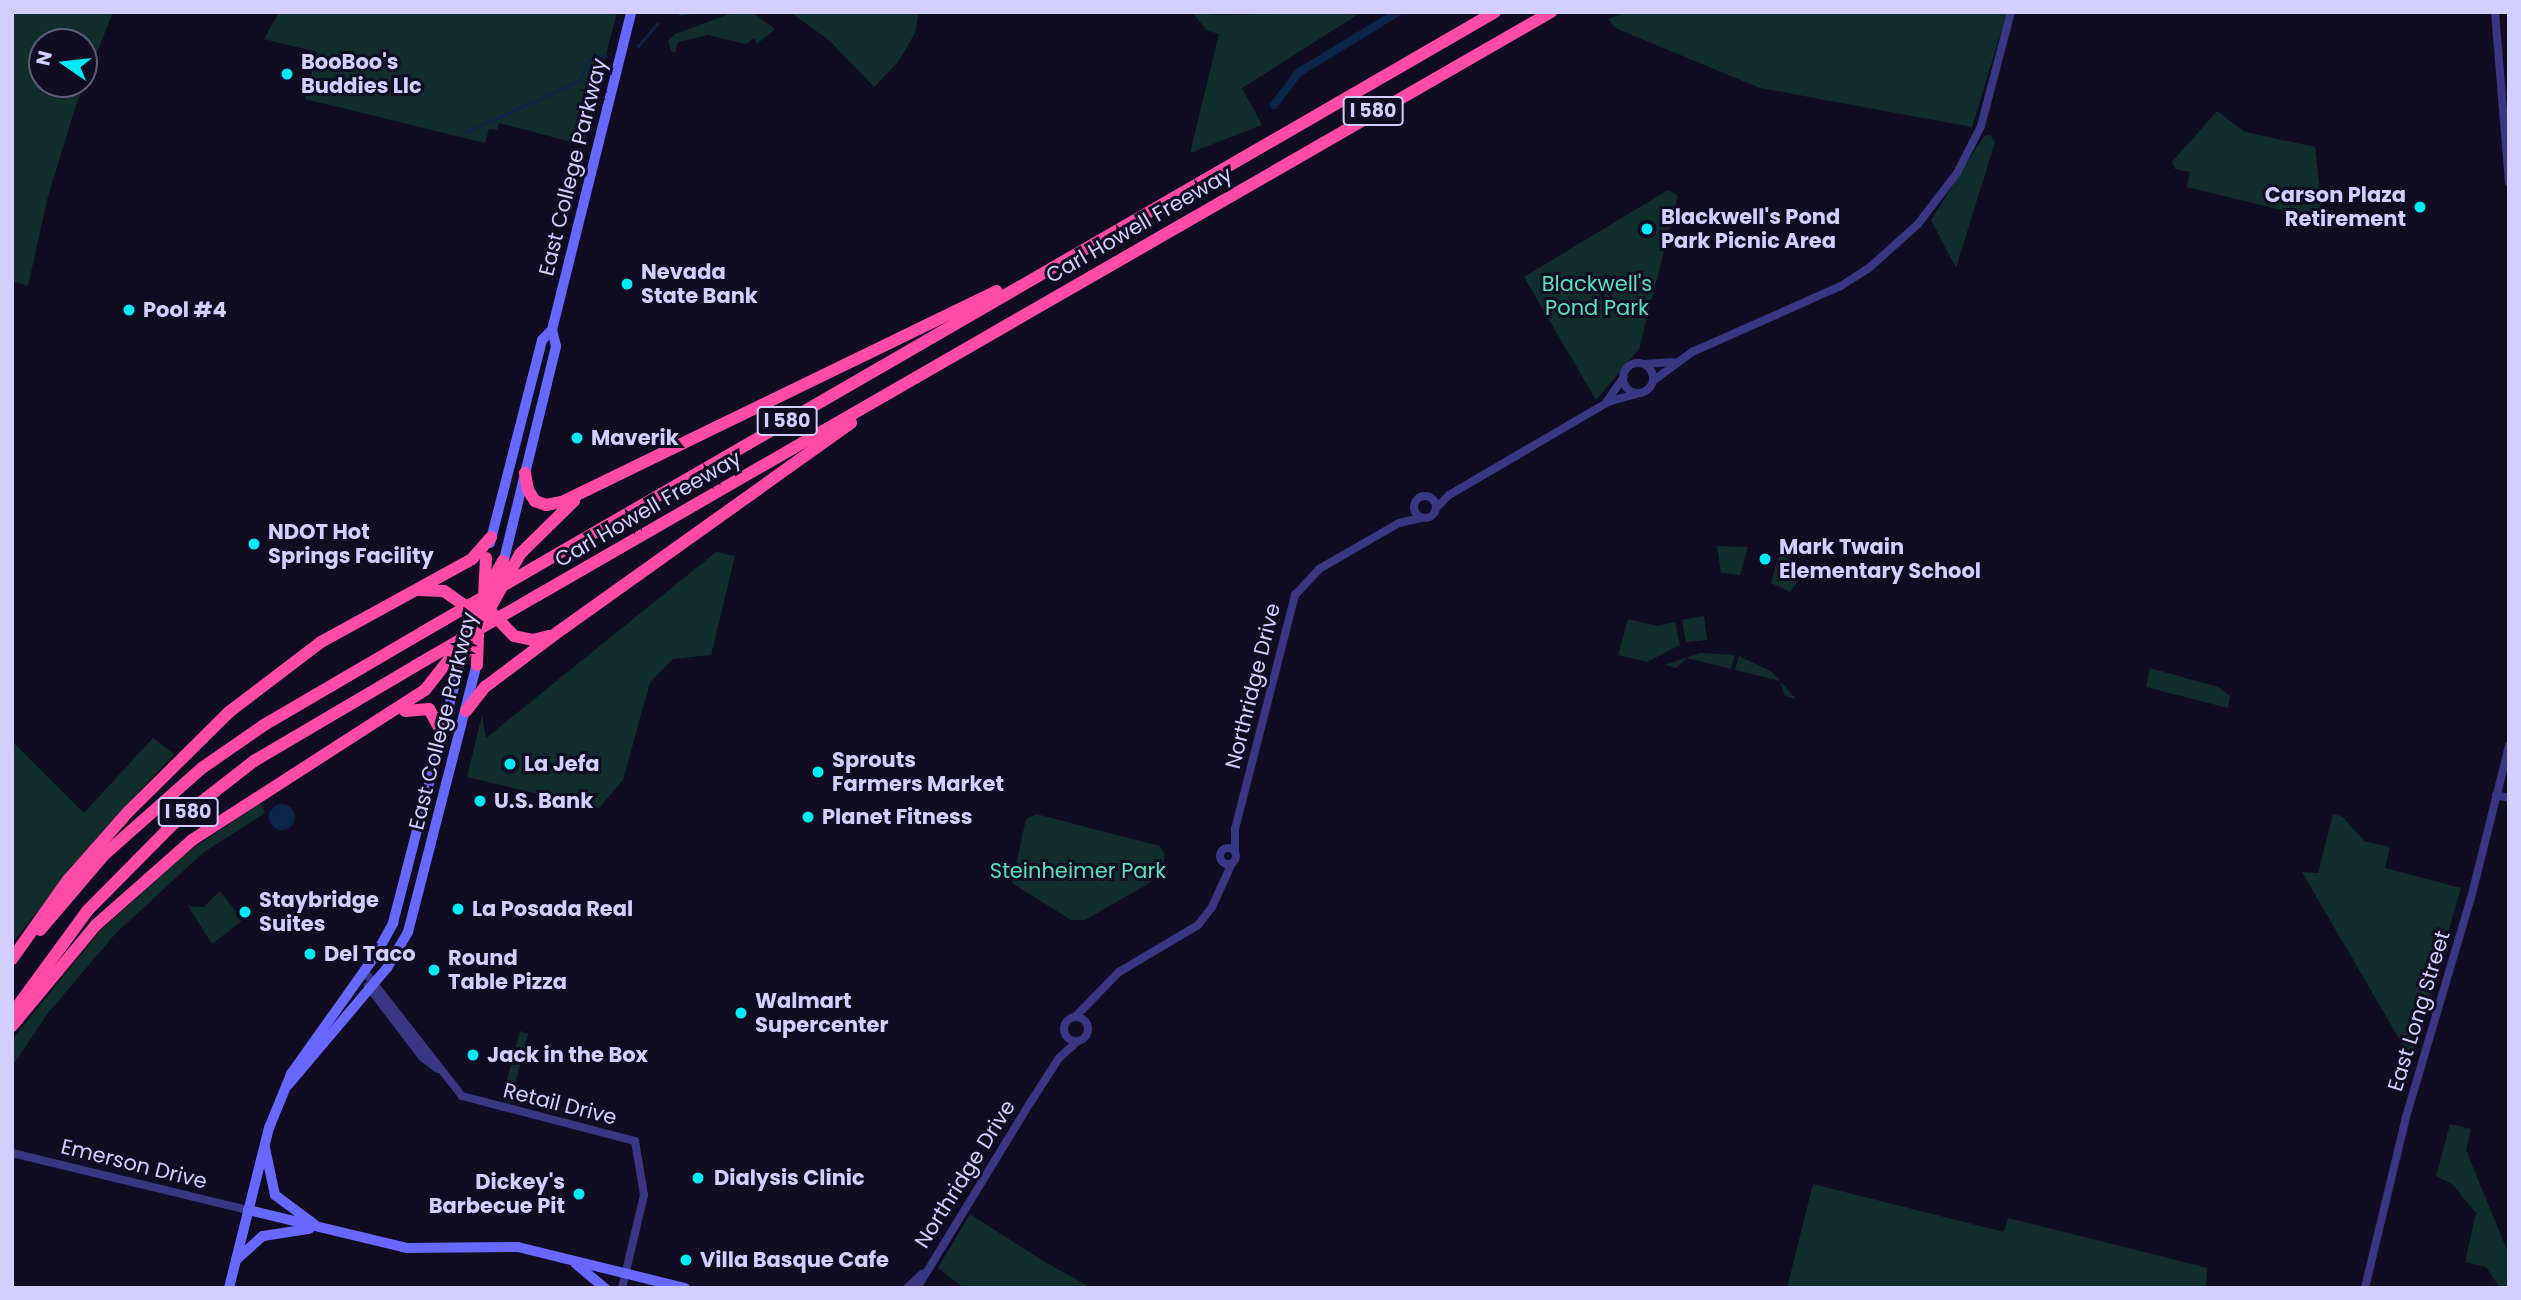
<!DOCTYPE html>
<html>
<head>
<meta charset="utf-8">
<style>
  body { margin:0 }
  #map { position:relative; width:2521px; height:1300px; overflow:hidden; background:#100d23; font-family:Poppins,sans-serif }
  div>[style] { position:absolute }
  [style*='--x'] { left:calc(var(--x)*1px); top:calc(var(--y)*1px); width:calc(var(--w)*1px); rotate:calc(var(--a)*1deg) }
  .green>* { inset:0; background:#102d2b }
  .water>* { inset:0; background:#0b2549 }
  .round { border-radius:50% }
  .stream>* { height:2.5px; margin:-1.25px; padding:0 1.25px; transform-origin:1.25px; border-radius:1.25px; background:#0b2549 }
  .canal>* { height:8px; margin:-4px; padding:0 4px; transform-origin:4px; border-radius:4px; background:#0b2549 }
  .tertiary>* { height:8px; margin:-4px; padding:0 4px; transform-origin:4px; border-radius:4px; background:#373783 }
  .tertiary>.ring { margin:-4px; padding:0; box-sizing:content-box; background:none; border:8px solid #373783; border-radius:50% }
  .secondary>* { height:10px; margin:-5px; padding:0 5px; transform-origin:5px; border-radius:5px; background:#6668ff }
  .motorway>* { height:12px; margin:-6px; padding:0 6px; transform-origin:6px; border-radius:6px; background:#ff4aa7 }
  .motorway-bridge>* { height:12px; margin:-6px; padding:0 6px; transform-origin:6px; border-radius:6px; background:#ff4aa7 }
  .dots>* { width:19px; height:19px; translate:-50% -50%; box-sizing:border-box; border:4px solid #100d23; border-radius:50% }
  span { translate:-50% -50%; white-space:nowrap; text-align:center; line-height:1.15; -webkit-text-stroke:6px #100d23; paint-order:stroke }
  .shield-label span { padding:2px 5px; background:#100d23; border:2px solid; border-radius:5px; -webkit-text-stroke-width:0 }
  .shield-label { font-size:19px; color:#d2cfff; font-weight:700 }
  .poi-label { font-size:21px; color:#d2cfff; font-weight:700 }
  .left { translate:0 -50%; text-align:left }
  .right { translate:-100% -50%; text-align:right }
  .street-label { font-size:21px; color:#d2cfff }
  .park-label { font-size:21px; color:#58e2ba }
  .frame { position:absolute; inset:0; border:14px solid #d2cfff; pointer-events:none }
  .north { position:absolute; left:28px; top:28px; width:70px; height:70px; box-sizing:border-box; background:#100d23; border:2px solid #5e5b7b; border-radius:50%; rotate:284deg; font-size:19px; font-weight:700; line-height:28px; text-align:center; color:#d2cfff }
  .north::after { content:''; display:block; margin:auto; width:24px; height:32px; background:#00eafa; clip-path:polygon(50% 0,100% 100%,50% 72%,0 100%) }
</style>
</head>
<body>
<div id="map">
  <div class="green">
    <div style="clip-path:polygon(evenodd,12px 12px,113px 12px,76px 105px,48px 196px,28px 286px,12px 281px,12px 12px,42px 42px,84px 42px,84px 84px,42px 84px,42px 42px)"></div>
    <div style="clip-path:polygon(279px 12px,617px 12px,583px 145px,499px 123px,497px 130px,489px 129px,485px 143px,305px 99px,317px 52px,264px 39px)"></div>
    <div style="clip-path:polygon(735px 12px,752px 12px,775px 29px,757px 44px,754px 38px,746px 44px,708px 35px,678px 42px,675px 53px,671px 51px,668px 41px,675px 34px)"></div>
    <div style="clip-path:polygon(790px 12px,919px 12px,915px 33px,898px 62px,874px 87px,829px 40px)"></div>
    <div style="clip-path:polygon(1186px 12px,1218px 15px,1371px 12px,1360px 13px,1242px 88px,1262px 125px,1190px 153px,1219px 34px,1206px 30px,1194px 14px)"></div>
    <div style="clip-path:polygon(1627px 12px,2007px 12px,1972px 127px,1760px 88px,1615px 28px,1608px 19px)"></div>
    <div style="clip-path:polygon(2217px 111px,2245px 132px,2315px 147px,2323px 220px,2187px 187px,2190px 172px,2175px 169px,2172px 162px)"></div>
    <div style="clip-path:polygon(1990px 135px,1995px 142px,1956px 268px,1931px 220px,1984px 136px)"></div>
    <div style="clip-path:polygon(1668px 190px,1678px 196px,1639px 349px,1596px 400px,1524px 277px)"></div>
    <div style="clip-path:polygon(1717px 546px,1748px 547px,1740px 575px,1721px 573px)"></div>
    <div style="clip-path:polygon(716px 552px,735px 556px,711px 655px,673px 659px,650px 682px,623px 780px,599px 808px,467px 777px,482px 715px,486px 738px)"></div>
    <div style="clip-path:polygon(1779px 554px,1807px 569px,1790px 592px,1771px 583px)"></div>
    <div style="clip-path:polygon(1704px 616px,1707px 640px,1686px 642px,1682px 620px)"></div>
    <div style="clip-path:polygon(1628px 619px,1657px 626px,1675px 622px,1680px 645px,1647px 662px,1618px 655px)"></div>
    <div style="clip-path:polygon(1700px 653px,1735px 655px,1731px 669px,1687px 658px,1676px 668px,1665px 665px)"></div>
    <div style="clip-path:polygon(1739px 656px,1772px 672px,1796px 699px,1785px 696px,1780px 681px,1735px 670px)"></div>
    <div style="clip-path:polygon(2150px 668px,2218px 687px,2230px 696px,2228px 708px,2146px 687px)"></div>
    <div style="clip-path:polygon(153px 738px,174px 754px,101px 833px,12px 943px,12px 741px,84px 813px)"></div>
    <div style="clip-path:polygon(260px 803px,265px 813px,204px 852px,116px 933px,48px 1013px,12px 1067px,12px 1040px,99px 932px,182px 856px)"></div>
    <div style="clip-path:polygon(1036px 814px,1160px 846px,1165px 855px,1162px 870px,1153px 881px,1085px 920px,1071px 920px,1012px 883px,1026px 819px)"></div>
    <div style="clip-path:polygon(2333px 814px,2343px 817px,2364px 841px,2390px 847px,2385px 868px,2461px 888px,2411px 1059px,2302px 872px,2318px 873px)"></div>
    <div style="clip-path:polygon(220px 891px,243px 920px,212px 944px,188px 906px,204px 907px)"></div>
    <div style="clip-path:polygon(520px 1031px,528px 1034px,510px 1104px,502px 1099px)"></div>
    <div style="clip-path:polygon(2450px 1124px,2471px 1129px,2466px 1150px,2509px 1255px,2509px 1288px,2500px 1288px,2486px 1267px,2465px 1262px,2476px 1213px,2452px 1184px,2436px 1176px)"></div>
    <div style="clip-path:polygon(1813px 1184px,2004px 1232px,2008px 1218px,2160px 1256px,2207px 1268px,2206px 1288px,1787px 1288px)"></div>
    <div style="clip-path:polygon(970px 1214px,1043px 1261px,1092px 1288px,964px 1288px,938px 1268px)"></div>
  </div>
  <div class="water">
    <div class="round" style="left:269px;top:804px;width:26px;height:26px"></div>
  </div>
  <div class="stream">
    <div style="--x:680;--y:14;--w:10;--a:-11"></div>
    <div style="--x:638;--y:46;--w:29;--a:-49"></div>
    <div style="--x:466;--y:132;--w:124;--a:-24.3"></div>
    <div style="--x:579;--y:81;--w:22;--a:-66"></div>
    <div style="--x:588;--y:61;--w:9;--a:-41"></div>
    <div style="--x:595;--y:55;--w:11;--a:5"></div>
  </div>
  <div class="canal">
    <div style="--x:1274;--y:105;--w:40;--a:-53"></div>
    <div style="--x:1298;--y:73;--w:117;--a:-31.4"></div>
  </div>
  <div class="tertiary">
    <div style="--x:2495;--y:12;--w:171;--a:85.3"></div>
    <div class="ring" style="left:1623px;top:363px;width:22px;height:22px"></div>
    <div style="--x:1644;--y:364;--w:29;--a:-4"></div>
    <div style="--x:1653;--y:381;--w:49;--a:-36.6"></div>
    <div style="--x:1692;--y:352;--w:163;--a:-23.9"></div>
    <div style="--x:1841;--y:286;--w:33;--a:-33"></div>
    <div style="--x:1869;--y:268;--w:66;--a:-41.9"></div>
    <div style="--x:1918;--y:224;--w:64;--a:-52.6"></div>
    <div style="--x:1957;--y:173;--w:53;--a:-62.9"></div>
    <div style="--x:1981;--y:126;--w:118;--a:-75.3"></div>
    <div style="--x:1607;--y:401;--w:29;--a:-55"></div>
    <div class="ring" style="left:1414px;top:496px;width:14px;height:14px"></div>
    <div style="--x:1436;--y:508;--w:18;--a:-45"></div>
    <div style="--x:1449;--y:495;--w:184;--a:-30.3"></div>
    <div style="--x:1608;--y:402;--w:32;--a:-16"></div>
    <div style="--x:2496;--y:795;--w:13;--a:13"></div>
    <div class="ring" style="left:1220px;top:848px;width:8px;height:8px"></div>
    <div style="--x:1235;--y:851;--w:22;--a:-90"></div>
    <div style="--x:1235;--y:829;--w:242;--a:-75.6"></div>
    <div style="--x:1295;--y:595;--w:35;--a:-47"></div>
    <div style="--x:1319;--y:569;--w:92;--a:-29.9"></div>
    <div style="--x:1399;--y:523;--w:23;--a:-13"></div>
    <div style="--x:364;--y:971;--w:159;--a:51.9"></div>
    <div style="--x:462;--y:1096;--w:179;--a:14.6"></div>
    <div style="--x:635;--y:1141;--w:55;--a:80.5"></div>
    <div style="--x:644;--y:1195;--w:96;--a:103.3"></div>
    <div style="--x:368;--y:986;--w:89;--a:52.7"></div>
    <div style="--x:422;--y:1057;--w:20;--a:37"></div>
    <div style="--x:1076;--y:1016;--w:62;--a:-45.7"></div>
    <div style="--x:1119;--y:972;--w:92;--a:-30.7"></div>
    <div style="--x:1198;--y:925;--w:23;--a:-52"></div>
    <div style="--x:1212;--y:907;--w:48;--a:-65.6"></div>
    <div class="ring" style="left:1064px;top:1017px;width:16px;height:16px"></div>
    <div style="--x:12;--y:1153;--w:243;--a:13.6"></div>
    <div style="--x:907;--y:1288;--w:21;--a:-43"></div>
    <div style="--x:917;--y:1288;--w:217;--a:-58.6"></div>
    <div style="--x:1030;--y:1103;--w:54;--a:-57.2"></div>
    <div style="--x:1059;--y:1058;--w:25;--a:-42"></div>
    <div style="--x:2365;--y:1288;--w:176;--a:-76.5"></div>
    <div style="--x:2406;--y:1117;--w:228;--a:-73.5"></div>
    <div style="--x:2471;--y:898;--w:157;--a:-76"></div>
  </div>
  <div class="secondary">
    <div style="--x:490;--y:543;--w:210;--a:-75.6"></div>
    <div style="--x:542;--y:340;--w:14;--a:-45"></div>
    <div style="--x:502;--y:568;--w:228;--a:-76.3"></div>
    <div style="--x:556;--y:346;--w:16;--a:-104"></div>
    <div style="--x:552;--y:330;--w:328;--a:-76"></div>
    <div style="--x:288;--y:1085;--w:153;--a:-49.8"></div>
    <div style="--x:387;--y:968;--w:42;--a:-59.7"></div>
    <div style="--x:408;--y:932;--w:281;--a:-75.6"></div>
    <div style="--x:265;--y:1148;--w:48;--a:78"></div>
    <div style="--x:275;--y:1195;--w:49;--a:36.6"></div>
    <div style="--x:248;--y:1210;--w:163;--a:13.4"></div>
    <div style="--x:407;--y:1248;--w:111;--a:-0.5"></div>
    <div style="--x:518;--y:1247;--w:172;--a:13.8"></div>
    <div style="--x:236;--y:1260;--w:36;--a:-42"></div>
    <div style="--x:263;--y:1236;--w:47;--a:-8.7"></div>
    <div style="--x:576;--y:1264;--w:38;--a:40"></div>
    <div style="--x:229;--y:1288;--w:165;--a:-76"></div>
    <div style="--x:269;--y:1128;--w:58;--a:-67.8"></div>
    <div style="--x:291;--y:1074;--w:145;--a:-54.6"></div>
    <div style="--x:375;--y:956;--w:38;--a:-61"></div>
    <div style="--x:393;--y:923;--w:276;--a:-75.5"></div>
  </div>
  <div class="motorway">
    <div style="--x:525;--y:473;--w:17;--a:80"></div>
    <div style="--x:528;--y:490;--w:13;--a:58"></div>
    <div style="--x:535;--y:501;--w:12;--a:20"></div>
    <div style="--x:546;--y:505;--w:16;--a:-11"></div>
    <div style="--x:562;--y:502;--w:483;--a:-25.9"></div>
    <div style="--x:547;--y:560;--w:1095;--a:-30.03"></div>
    <div style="--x:418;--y:590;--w:26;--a:2"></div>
    <div style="--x:444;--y:591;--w:29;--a:35"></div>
    <div style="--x:468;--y:608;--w:29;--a:70"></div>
    <div style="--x:478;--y:635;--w:30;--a:92"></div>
    <div style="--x:538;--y:595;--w:1169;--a:-29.92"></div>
    <div style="--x:484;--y:596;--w:38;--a:-87"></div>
    <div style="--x:491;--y:612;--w:33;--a:46"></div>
    <div style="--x:514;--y:636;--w:19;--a:12"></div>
    <div style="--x:533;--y:640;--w:16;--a:-14"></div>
    <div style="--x:460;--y:662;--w:124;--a:-60.9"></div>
    <div style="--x:520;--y:554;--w:76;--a:-44.5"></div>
    <div style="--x:405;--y:711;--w:24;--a:-5"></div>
    <div style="--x:429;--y:709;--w:26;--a:61"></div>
    <div style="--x:466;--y:711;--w:31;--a:-52"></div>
    <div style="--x:485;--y:687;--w:91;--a:-37"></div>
    <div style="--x:558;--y:632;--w:360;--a:-35.5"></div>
    <div style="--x:40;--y:930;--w:100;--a:-49.5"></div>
    <div style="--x:105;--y:854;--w:130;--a:-41.6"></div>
    <div style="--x:202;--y:768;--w:75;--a:-34.7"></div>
    <div style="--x:264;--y:725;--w:184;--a:-30.3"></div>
    <div style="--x:12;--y:959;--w:97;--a:-54.7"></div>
    <div style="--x:68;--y:880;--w:91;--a:-48.6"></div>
    <div style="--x:128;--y:812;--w:142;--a:-44.7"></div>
    <div style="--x:229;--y:712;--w:116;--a:-37.3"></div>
    <div style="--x:321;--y:642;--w:172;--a:-28.8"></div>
    <div style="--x:472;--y:559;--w:29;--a:-49"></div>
    <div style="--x:14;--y:1011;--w:125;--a:-53.8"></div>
    <div style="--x:88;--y:910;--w:121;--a:-45.3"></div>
    <div style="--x:173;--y:824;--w:103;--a:-37.9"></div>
    <div style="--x:254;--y:761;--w:187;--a:-30.5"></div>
    <div style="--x:12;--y:1026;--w:131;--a:-50.3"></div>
    <div style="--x:96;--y:925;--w:128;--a:-41.5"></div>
    <div style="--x:192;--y:840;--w:277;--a:-32.8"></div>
    <div style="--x:425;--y:690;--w:42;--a:-51.8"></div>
    <div style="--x:451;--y:657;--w:109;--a:-61.6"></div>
  </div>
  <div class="motorway-bridge">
    <div style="--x:423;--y:632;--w:143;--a:-30.1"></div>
    <div style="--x:415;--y:666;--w:142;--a:-30"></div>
  </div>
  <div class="dots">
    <div style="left:287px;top:74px;background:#00eafa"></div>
    <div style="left:2420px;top:207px;background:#00eafa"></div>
    <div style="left:1647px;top:229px;background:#00eafa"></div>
    <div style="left:627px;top:284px;background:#00eafa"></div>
    <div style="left:129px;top:310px;background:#00eafa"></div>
    <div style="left:577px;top:438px;background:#00eafa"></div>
    <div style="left:254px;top:544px;background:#00eafa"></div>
    <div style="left:1765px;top:559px;background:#00eafa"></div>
    <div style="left:510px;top:764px;background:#00eafa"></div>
    <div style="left:818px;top:772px;background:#00eafa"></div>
    <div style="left:480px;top:801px;background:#00eafa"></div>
    <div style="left:808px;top:817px;background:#00eafa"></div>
    <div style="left:458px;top:909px;background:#00eafa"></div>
    <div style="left:245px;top:912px;background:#00eafa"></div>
    <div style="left:310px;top:954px;background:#00eafa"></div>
    <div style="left:434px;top:970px;background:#00eafa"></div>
    <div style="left:741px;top:1013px;background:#00eafa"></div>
    <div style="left:473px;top:1055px;background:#00eafa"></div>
    <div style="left:698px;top:1178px;background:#00eafa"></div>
    <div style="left:579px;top:1194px;background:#00eafa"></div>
    <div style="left:686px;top:1260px;background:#00eafa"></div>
  </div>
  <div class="shield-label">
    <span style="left:1373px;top:111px">I 580</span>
    <span style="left:787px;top:421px">I 580</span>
    <span style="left:188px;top:812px">I 580</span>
  </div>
  <div class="poi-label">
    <span class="left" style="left:301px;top:74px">BooBoo's<br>Buddies Llc</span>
    <span class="right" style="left:2406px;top:207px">Carson Plaza<br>Retirement</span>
    <span class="left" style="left:1661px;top:229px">Blackwell's Pond<br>Park Picnic Area</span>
    <span class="left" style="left:641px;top:284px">Nevada<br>State Bank</span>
    <span class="left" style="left:143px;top:310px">Pool #4</span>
    <span class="left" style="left:591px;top:438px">Maverik</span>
    <span class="left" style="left:268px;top:544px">NDOT Hot<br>Springs Facility</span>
    <span class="left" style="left:1779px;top:559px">Mark Twain<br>Elementary School</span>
    <span class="left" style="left:832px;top:772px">Sprouts<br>Farmers Market</span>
    <span class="left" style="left:524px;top:764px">La Jefa</span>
    <span class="left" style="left:494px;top:801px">U.S. Bank</span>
    <span class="left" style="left:822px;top:817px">Planet Fitness</span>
    <span class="left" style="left:259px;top:912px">Staybridge<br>Suites</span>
    <span class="left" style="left:472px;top:909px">La Posada Real</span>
    <span class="left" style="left:324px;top:954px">Del Taco</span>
    <span class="left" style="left:448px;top:970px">Round<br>Table Pizza</span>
    <span class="left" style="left:755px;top:1013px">Walmart<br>Supercenter</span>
    <span class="left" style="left:487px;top:1055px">Jack in the Box</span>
    <span class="left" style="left:714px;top:1178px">Dialysis Clinic</span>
    <span class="right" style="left:565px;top:1194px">Dickey's<br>Barbecue Pit</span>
    <span class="left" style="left:700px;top:1260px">Villa Basque Cafe</span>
  </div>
  <div class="street-label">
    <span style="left:573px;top:167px;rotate:-76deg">East College Parkway</span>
    <span style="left:1139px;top:225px;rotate:-30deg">Carl Howell Freeway</span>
    <span style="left:648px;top:509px;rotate:-30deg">Carl Howell Freeway</span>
    <span style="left:1253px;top:686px;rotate:-76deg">Northridge Drive</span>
    <span style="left:443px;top:721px;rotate:-76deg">East College Parkway</span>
    <span style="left:2419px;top:1011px;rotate:-73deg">East Long Street</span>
    <span style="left:560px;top:1104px;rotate:14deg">Retail Drive</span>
    <span style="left:134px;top:1164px;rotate:14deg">Emerson Drive</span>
    <span style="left:965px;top:1174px;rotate:-58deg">Northridge Drive</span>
  </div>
  <div class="park-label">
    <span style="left:1597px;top:296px">Blackwell's<br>Pond Park</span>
    <span style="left:1078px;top:871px">Steinheimer Park</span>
  </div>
  <div class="frame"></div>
  <div class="north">N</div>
</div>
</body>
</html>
